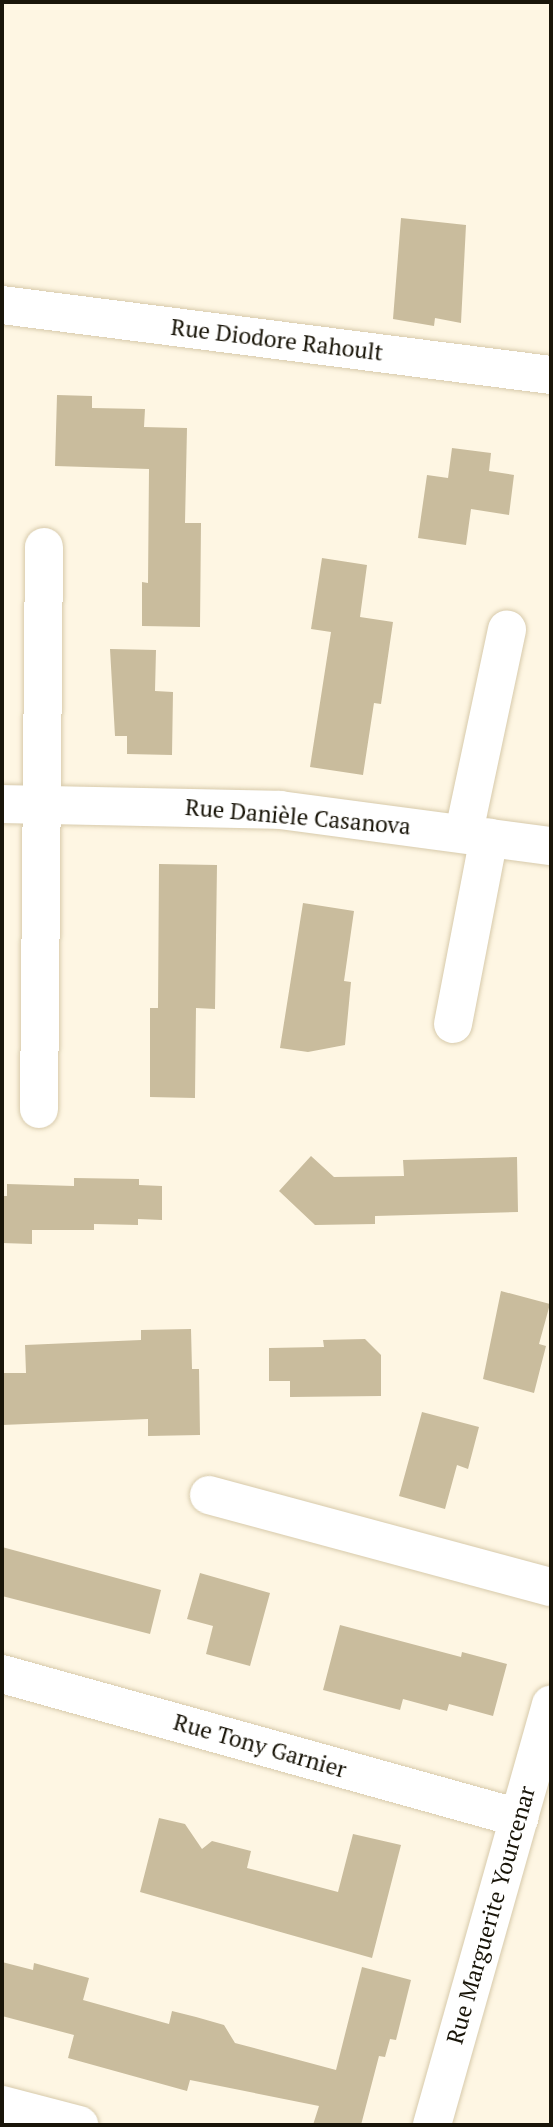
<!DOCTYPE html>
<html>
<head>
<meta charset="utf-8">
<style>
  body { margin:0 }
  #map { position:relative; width:553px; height:2127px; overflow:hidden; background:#fef6e3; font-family:"PT Serif",serif }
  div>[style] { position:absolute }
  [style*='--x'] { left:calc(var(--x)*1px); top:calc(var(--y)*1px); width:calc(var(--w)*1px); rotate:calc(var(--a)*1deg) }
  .building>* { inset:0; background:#c9bc9d }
  .roads { filter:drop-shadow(0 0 2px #d7caab) drop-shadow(0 0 2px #d7caab) }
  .street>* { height:38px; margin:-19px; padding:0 19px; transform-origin:19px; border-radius:19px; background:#fff }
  span { translate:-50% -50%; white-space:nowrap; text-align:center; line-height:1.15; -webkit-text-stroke:6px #fff; paint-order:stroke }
  .street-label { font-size:23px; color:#191509 }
  .frame { position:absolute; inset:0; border:4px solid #191509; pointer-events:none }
</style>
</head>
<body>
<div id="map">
  <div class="building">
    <div style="clip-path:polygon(401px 218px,466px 225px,461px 323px,435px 318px,434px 326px,393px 319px)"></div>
    <div style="clip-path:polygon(57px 395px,92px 396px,92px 408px,145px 409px,144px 427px,187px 428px,185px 523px,201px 523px,200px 627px,142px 626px,142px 582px,148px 583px,149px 469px,55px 466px)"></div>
    <div style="clip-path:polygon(452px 448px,491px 453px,489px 471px,514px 475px,509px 515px,471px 509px,466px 545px,418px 538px,427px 475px,448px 478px)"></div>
    <div style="clip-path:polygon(322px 558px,367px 565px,360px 617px,393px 622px,381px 704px,374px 703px,363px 775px,310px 767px,331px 632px,311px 629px)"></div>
    <div style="clip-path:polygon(110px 649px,156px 650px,155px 691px,173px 692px,172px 755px,127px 754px,127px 736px,115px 736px)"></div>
    <div style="clip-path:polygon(159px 864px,217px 865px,215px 1009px,196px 1008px,195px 1098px,150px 1097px,150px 1008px,158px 1008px)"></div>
    <div style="clip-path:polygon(303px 903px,354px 911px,344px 981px,351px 982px,345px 1045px,308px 1052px,280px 1048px)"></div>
    <div style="clip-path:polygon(311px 1156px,334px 1177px,404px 1176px,403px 1160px,517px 1157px,518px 1212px,375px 1216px,375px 1224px,315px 1225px,279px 1191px)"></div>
    <div style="clip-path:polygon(74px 1178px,139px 1179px,139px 1185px,162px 1186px,162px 1220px,138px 1219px,138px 1225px,94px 1224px,94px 1230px,32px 1230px,32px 1244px,2px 1243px,2px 1196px,7px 1196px,7px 1184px,74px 1186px)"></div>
    <div style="clip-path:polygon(501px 1291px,550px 1304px,539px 1344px,546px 1346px,534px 1393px,483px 1379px)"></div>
    <div style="clip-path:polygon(191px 1329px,192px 1369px,199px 1369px,200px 1435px,148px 1436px,148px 1419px,2px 1425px,2px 1373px,26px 1373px,25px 1345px,141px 1340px,141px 1330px)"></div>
    <div style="clip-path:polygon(365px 1339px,381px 1355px,381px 1396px,290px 1397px,290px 1381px,269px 1381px,269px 1348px,324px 1347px,323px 1340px)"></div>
    <div style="clip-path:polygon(422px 1412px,479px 1427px,468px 1469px,457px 1465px,445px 1509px,399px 1496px)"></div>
    <div style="clip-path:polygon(2px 1547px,161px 1590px,150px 1634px,2px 1596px)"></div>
    <div style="clip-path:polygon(200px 1573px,270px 1593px,250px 1666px,206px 1654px,213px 1626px,187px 1619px)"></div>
    <div style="clip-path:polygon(340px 1625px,461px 1657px,462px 1652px,507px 1664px,493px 1716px,449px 1704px,447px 1711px,403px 1699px,400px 1710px,323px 1690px)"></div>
    <div style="clip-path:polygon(159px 1818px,185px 1824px,202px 1849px,212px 1841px,251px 1851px,247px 1868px,338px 1892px,353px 1834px,401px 1845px,372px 1958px,140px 1892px)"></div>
    <div style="clip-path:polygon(2px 1962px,33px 1970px,34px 1963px,89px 1978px,83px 2000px,169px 2024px,172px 2011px,196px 2017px,224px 2025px,235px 2043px,336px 2070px,362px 1967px,411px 1980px,396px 2040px,390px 2039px,385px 2057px,379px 2056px,361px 2125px,313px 2125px,319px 2106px,190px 2080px,187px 2091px,68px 2058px,74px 2035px,2px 2016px)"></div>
  </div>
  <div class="roads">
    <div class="street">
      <div style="--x:2;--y:305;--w:553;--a:7.27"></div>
      <div style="--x:2;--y:804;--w:278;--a:1.2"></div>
      <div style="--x:280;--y:810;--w:273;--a:7.6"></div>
      <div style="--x:464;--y:832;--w:207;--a:-78"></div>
      <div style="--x:453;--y:1024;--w:190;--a:-79.1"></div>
      <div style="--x:39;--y:1109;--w:562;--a:-89.49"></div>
      <div style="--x:209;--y:1495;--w:354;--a:15.1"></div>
      <div style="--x:2;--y:1674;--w:537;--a:15.56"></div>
      <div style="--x:2;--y:2105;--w:80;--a:14.6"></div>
      <div style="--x:432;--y:2125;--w:437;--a:-74.2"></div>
    </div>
  </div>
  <div class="street-label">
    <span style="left:277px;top:340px;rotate:7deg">Rue Diodore Rahoult</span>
    <span style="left:298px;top:817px;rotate:5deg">Rue Danièle Casanova</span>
    <span style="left:260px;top:1746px;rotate:16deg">Rue Tony Garnier</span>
    <span style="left:491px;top:1915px;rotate:-74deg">Rue Marguerite Yourcenar</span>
  </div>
  <div class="frame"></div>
</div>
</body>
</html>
